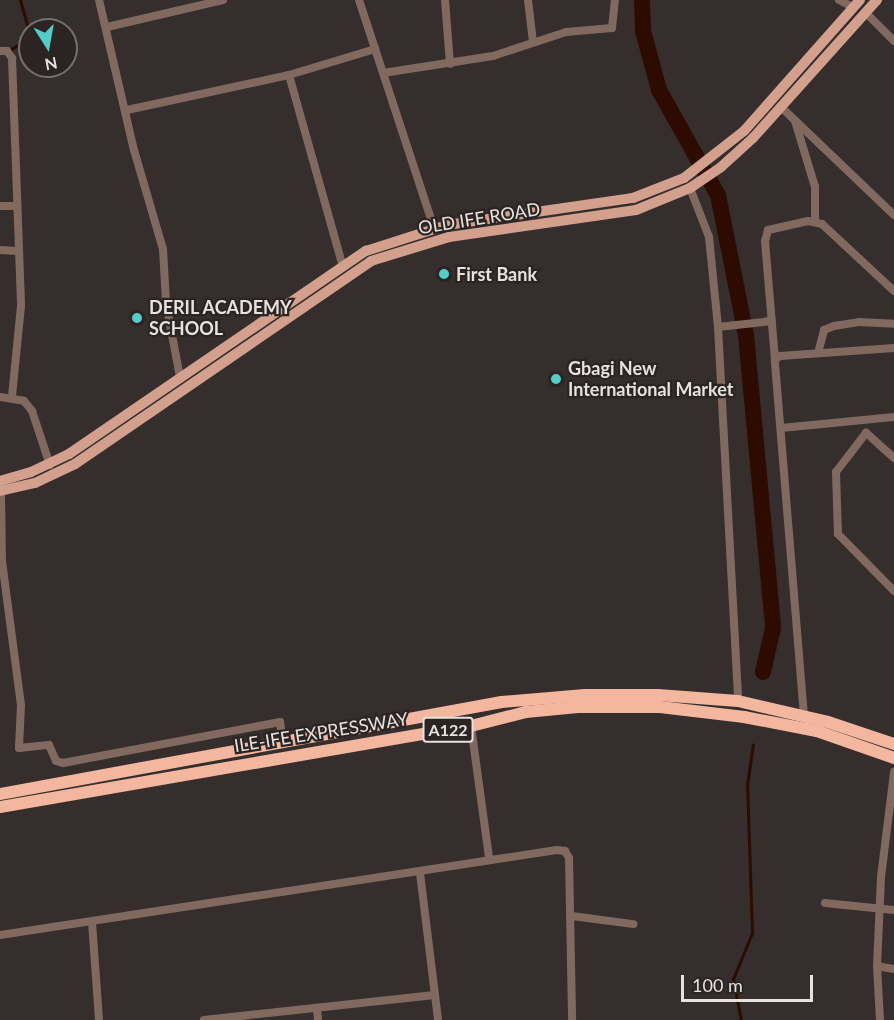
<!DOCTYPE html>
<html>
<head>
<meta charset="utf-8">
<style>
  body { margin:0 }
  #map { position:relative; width:894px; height:1020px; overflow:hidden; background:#352e2c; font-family:Lato,sans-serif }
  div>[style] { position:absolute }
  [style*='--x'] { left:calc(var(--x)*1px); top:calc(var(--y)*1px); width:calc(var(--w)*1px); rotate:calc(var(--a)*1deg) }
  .stream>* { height:3px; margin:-1.5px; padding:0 1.5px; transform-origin:1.5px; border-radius:1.5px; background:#2e0b00 }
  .river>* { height:16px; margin:-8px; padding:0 8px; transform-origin:8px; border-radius:8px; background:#2e0b00 }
  .minor>* { height:8px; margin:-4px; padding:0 4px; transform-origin:4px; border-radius:4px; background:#826960 }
  .major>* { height:10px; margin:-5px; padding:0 5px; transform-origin:5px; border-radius:5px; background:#d3a08d }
  .highway>* { height:12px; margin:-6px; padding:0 6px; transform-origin:6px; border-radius:6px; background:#f3b69f }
  .dots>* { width:16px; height:16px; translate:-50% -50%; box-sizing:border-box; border:3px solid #2b2422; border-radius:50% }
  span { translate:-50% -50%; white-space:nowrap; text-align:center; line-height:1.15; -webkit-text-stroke:4.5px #2b2422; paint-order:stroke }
  .shield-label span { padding:2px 4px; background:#2b2422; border:2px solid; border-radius:4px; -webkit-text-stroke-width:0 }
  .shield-label { font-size:16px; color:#e6e2e0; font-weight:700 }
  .street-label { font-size:18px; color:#e6e2e0 }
  .poi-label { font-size:18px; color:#e6e2e0; font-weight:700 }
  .left { translate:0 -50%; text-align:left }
  .north { position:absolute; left:18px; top:18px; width:60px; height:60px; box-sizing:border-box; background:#2b2422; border:2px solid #76706e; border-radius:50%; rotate:169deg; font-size:16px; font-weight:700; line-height:24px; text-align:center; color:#e6e2e0 }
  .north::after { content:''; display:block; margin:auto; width:21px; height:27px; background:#54cdc8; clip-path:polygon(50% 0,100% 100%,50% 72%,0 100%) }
  .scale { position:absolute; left:681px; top:975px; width:132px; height:27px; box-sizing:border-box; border:3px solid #e6e2e0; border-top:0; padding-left:8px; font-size:18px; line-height:21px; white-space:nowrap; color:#e6e2e0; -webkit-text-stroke:4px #2b2422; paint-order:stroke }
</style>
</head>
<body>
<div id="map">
  <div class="stream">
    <div style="--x:20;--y:0;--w:36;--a:74"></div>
    <div style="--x:8;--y:51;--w:26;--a:-32"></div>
    <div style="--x:741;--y:1020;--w:42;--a:-101"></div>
    <div style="--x:733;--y:979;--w:50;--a:-67.6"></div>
    <div style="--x:752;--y:933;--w:148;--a:-91.9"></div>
    <div style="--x:747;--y:785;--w:41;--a:-81.7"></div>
  </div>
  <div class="river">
    <div style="--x:642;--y:0;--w:31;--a:88"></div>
    <div style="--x:643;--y:31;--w:61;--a:74.8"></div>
    <div style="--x:659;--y:90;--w:120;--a:60.7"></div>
    <div style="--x:718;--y:195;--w:143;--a:78.7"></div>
    <div style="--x:746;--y:335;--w:294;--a:84.7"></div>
    <div style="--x:773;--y:628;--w:45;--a:102.8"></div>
  </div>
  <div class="minor">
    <div style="--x:99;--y:0;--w:154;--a:76.9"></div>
    <div style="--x:134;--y:150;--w:103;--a:73.7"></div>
    <div style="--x:163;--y:249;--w:54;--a:86.8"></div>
    <div style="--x:166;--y:303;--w:75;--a:79.3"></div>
    <div style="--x:359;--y:0;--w:240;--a:71.8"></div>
    <div style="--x:445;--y:0;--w:64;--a:85.5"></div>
    <div style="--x:528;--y:0;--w:42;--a:83.2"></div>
    <div style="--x:839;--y:0;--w:16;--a:27"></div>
    <div style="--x:865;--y:12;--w:41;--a:45"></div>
    <div style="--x:107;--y:27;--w:119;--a:-13.1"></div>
    <div style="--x:0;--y:51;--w:7;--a:0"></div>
    <div style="--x:7;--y:51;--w:9;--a:54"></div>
    <div style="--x:12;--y:58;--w:248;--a:87.9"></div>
    <div style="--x:21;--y:306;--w:90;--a:95.7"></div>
    <div style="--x:383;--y:73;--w:111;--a:-8.8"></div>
    <div style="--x:493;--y:56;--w:77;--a:-18.2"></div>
    <div style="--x:566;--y:32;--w:46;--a:-5"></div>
    <div style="--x:612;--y:28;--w:28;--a:-84"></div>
    <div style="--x:289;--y:75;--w:195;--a:74.3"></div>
    <div style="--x:782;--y:108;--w:155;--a:43.7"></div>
    <div style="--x:127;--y:110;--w:166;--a:-12.2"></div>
    <div style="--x:289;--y:75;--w:90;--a:-16.8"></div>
    <div style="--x:795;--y:121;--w:69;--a:73.1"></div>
    <div style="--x:815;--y:187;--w:35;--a:90"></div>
    <div style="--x:690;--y:188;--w:53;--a:68.8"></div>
    <div style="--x:709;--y:237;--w:90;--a:84.3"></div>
    <div style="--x:718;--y:327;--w:375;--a:86.9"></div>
    <div style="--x:0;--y:206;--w:16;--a:0"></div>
    <div style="--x:0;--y:250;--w:18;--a:3"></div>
    <div style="--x:718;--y:327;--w:54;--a:-6.3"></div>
    <div style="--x:818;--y:353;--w:24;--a:-75"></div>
    <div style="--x:824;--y:330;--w:11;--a:-22"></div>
    <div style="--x:834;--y:326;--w:25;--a:-9"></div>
    <div style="--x:859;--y:322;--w:35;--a:3"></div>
    <div style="--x:775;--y:360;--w:119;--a:-94.8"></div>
    <div style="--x:765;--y:241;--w:11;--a:-75"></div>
    <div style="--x:768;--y:230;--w:41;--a:-12.7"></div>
    <div style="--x:808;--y:221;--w:14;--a:12"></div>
    <div style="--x:822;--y:224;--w:98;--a:42.9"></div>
    <div style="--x:0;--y:397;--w:24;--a:9"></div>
    <div style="--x:24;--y:401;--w:13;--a:51"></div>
    <div style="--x:32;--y:411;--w:57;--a:71.6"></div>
    <div style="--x:781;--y:428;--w:114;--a:-5.6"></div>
    <div style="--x:894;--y:458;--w:38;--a:-138"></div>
    <div style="--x:866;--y:433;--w:49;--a:127.6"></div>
    <div style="--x:836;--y:472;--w:62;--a:88.2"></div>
    <div style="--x:838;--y:534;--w:80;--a:45.5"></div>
    <div style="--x:1;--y:491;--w:70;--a:89.2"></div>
    <div style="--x:2;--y:561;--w:145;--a:82.5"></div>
    <div style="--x:21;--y:705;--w:43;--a:92.7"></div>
    <div style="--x:19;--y:748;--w:30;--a:-6"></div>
    <div style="--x:49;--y:745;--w:17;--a:66"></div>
    <div style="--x:56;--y:761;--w:7;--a:16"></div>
    <div style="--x:63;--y:763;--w:221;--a:-10.7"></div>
    <div style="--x:280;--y:722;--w:21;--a:82"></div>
    <div style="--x:804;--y:716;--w:357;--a:-94.7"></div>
    <div style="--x:775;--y:360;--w:6;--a:-39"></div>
    <div style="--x:780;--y:356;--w:114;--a:-4"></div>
    <div style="--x:471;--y:726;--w:133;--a:82.2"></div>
    <div style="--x:420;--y:873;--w:148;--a:83"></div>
    <div style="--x:825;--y:903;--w:69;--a:5.8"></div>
    <div style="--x:572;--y:916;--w:62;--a:7.5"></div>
    <div style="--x:92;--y:922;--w:98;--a:85.9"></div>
    <div style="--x:0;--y:935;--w:563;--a:-8.68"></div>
    <div style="--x:557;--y:850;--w:8;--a:7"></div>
    <div style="--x:565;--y:851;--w:8;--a:60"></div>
    <div style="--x:569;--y:858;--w:162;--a:88.9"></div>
    <div style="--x:877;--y:966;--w:17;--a:10"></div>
    <div style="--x:317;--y:1008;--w:12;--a:85"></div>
    <div style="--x:204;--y:1020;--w:232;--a:-6.2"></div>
    <div style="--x:880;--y:1020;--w:54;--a:-93.2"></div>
    <div style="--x:877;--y:966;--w:89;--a:-87.4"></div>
    <div style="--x:881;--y:877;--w:106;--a:-82.9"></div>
  </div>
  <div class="major">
    <div style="--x:0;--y:481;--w:32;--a:-16"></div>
    <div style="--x:31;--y:472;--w:42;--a:-25.3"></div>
    <div style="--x:69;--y:454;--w:360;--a:-34.4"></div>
    <div style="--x:366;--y:251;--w:85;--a:-17.8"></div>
    <div style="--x:447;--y:225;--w:188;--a:-8.3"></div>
    <div style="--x:633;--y:198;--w:55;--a:-21.4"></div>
    <div style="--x:684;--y:178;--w:76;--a:-38.1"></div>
    <div style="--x:744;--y:131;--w:175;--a:-48.5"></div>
    <div style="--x:0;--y:491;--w:36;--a:-13"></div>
    <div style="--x:35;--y:483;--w:44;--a:-25.4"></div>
    <div style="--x:75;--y:464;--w:359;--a:-34.4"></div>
    <div style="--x:371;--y:261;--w:82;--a:-17.1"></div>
    <div style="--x:449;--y:237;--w:189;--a:-8.2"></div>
    <div style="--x:636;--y:210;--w:58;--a:-22.2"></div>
    <div style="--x:690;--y:188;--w:37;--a:-34"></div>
    <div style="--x:721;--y:167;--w:43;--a:-42.2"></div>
    <div style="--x:753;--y:138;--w:186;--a:-48.1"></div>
  </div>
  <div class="highway">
    <div style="--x:0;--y:794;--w:510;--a:-10.39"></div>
    <div style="--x:502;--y:702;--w:83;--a:-4.8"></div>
    <div style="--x:585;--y:695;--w:73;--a:0"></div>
    <div style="--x:658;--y:695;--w:80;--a:4.3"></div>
    <div style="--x:738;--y:701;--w:92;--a:13.1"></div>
    <div style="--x:828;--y:722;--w:70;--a:18.4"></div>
    <div style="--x:0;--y:807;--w:478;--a:-9.8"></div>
    <div style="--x:471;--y:726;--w:57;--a:-14.3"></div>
    <div style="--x:526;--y:712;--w:52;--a:-5.5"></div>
    <div style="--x:578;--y:707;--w:82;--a:0"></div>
    <div style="--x:660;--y:707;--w:85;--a:6.8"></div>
    <div style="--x:744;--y:717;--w:74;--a:10.9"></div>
    <div style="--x:817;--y:731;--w:82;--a:19.3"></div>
  </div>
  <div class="dots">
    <div style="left:444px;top:274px;background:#54cdc8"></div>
    <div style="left:137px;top:318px;background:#54cdc8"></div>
    <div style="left:556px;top:379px;background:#54cdc8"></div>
  </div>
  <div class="shield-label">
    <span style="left:448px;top:730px">A122</span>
  </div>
  <div class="street-label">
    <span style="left:479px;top:218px;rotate:-9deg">OLD IFE ROAD</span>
    <span style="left:321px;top:732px;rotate:-9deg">ILE-IFE EXPRESSWAY</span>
  </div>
  <div class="poi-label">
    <span class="left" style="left:456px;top:274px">First Bank</span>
    <span class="left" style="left:149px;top:318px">DERIL ACADEMY<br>SCHOOL</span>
    <span class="left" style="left:568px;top:379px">Gbagi New<br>International Market</span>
  </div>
  <div class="north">N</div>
  <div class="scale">100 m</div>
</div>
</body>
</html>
